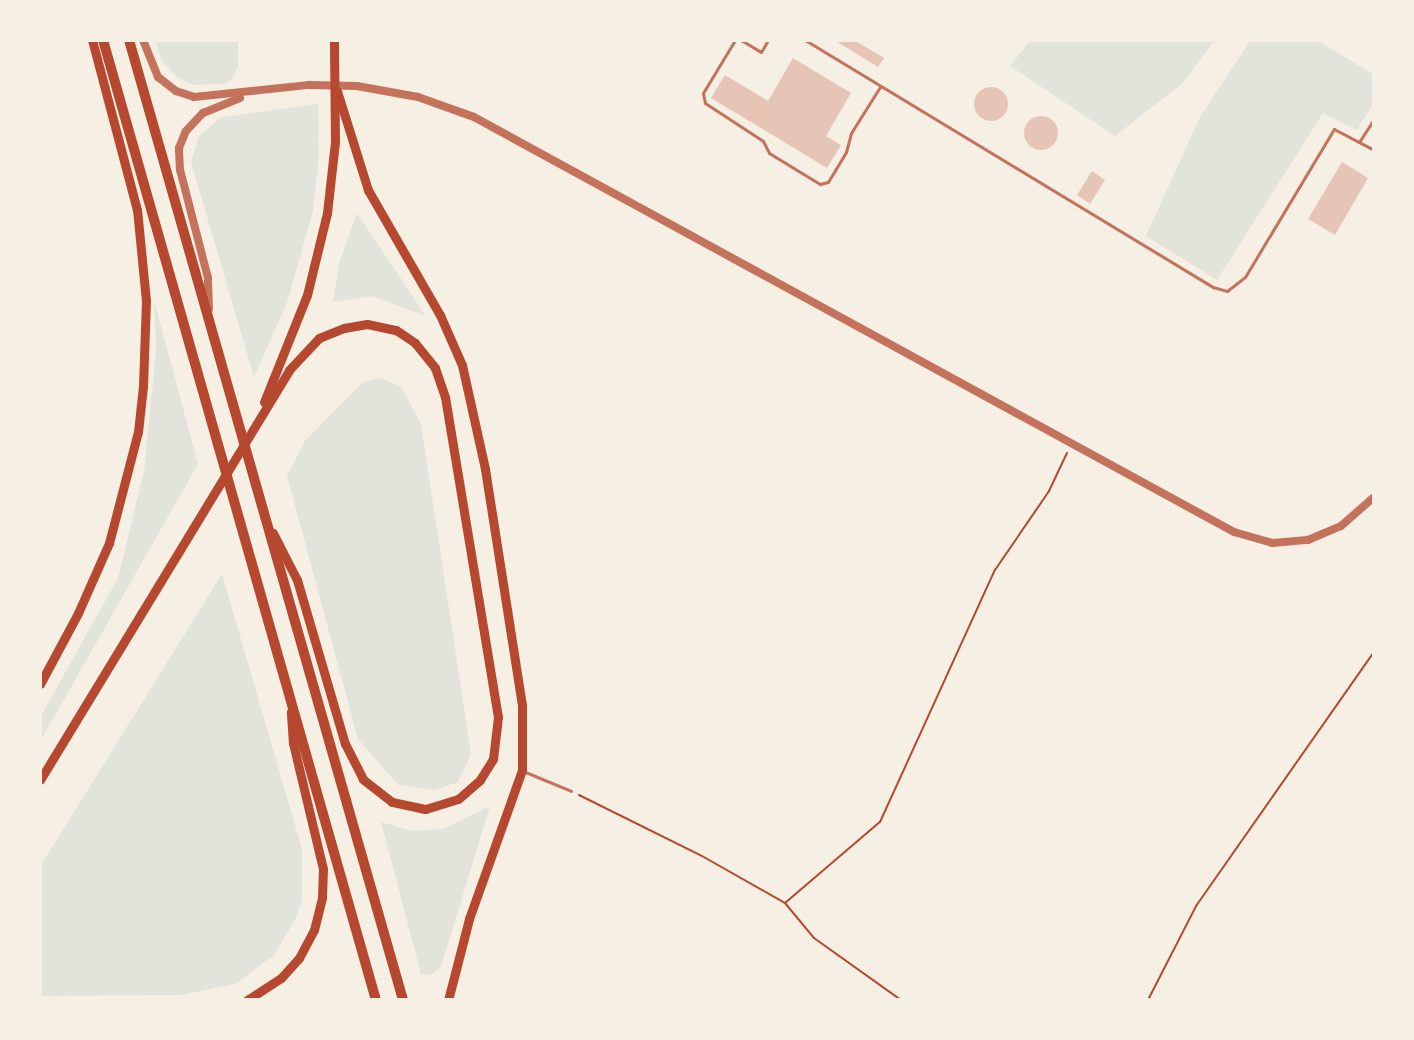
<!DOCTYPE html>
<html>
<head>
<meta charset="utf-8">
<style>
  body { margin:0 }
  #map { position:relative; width:1414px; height:1040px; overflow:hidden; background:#f6efe4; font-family:"Golos Text",sans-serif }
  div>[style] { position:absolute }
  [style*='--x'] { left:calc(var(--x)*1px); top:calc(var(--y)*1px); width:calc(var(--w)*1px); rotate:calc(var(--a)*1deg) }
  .green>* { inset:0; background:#e2e4dc }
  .building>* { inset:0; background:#e6c5b7 }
  .round { border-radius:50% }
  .path>* { height:2px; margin:-1px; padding:0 1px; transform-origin:1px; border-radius:1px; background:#b5482f }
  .service>* { height:3px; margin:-1.5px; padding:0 1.5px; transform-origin:1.5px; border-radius:1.5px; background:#c5725c }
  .tertiary>* { height:8px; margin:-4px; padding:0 4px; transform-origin:4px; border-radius:4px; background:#c5725c }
  .secondary>* { height:9px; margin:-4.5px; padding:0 4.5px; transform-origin:4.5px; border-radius:4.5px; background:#b5482f }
  .trunk>* { height:10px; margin:-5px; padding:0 5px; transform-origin:5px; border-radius:5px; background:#b5482f }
  span { translate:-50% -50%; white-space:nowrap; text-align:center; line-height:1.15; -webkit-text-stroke:6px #f6efe4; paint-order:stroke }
  .frame { position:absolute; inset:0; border:42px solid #f6efe4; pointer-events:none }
</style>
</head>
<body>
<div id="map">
  <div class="green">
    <div style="clip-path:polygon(156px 41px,238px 41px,238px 66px,234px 77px,224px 84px,193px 85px,177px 77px,161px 60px)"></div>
    <div style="clip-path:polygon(1030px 41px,1030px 40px,1214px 41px,1182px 84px,1115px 136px,1010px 66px)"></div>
    <div style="clip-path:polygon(1250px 41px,1318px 41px,1373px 74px,1373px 104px,1357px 130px,1323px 113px,1217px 280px,1146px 236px,1200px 117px)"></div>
    <div style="clip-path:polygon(318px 104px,319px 154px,313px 211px,287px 303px,254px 377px,191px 162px,199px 136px,222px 117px)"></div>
    <div style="clip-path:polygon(357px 213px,426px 316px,372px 296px,333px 302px,340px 260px)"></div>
    <div style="clip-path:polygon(154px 300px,198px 464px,41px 740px,41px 716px,118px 578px,144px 471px,156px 351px)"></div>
    <div style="clip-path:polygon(382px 378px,402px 388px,421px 424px,471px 754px,458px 782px,435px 790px,398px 785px,358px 739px,287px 476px,305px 441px,363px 382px)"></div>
    <div style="clip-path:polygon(222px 574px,302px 849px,302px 899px,296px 918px,274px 955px,235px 984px,180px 995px,41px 996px,41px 865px)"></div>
    <div style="clip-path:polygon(490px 806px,441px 967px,430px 975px,421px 974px,381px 822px,412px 831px,443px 829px)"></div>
  </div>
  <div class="building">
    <div style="clip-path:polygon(834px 40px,854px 40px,884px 58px,878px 67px)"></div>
    <div style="clip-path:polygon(793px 58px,851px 93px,826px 136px,841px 145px,827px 168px,711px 98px,725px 75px,768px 101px)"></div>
    <div class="round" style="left:974px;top:87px;width:34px;height:34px"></div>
    <div class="round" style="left:1024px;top:116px;width:34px;height:34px"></div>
    <div style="clip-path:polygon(1342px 162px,1368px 178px,1335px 235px,1308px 219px)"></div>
    <div style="clip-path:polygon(1092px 171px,1105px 180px,1090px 204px,1077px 195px)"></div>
  </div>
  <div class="path">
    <div style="--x:579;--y:795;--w:137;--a:26.4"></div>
    <div style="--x:702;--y:856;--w:95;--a:29.5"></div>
    <div style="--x:785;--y:903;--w:45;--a:50.4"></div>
    <div style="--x:814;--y:938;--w:107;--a:35.5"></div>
    <div style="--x:785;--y:903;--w:125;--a:-40.5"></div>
    <div style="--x:880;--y:822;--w:277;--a:-65.5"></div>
    <div style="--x:995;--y:570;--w:96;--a:-55.6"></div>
    <div style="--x:1049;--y:491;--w:42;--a:-64.7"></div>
    <div style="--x:1148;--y:1000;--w:106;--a:-62.9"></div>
    <div style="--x:1196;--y:906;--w:310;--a:-55"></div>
  </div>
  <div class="service">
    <div style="--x:735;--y:40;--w:62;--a:121.1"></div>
    <div style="--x:703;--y:93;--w:10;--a:79"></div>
    <div style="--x:705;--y:103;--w:69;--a:33.2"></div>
    <div style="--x:763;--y:141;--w:13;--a:63"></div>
    <div style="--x:769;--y:153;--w:60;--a:31.3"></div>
    <div style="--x:820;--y:184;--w:8;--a:-14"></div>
    <div style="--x:828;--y:182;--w:35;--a:-59"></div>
    <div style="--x:846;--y:152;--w:20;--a:-75"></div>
    <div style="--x:851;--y:133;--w:54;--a:-57.8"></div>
    <div style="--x:741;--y:40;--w:23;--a:31"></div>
    <div style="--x:761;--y:52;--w:14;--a:-60"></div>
    <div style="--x:805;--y:40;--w:477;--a:31.2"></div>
    <div style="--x:1213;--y:287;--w:15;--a:16"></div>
    <div style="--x:1227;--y:291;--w:23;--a:-38"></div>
    <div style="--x:1245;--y:277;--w:173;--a:-59"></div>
    <div style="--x:1334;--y:129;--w:45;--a:27.7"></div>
    <div style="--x:1359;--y:142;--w:27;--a:-57"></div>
    <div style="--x:523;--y:771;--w:52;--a:22.6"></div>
  </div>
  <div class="tertiary">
    <div style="--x:143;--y:40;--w:40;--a:68"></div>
    <div style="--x:158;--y:77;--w:23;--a:38"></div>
    <div style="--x:176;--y:91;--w:19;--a:18"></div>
    <div style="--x:194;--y:97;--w:116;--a:-6"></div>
    <div style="--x:309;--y:85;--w:48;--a:1.2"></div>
    <div style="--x:357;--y:86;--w:62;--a:10.2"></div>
    <div style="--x:418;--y:97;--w:59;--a:19.7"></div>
    <div style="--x:474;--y:117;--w:866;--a:28.64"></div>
    <div style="--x:1234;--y:532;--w:40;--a:16"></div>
    <div style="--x:1272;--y:543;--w:36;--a:-5"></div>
    <div style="--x:1308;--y:540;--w:36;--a:-23"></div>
    <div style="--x:1341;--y:526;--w:44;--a:-41.3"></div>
    <div style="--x:209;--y:309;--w:31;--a:-92"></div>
    <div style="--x:208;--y:278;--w:112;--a:-104.5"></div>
    <div style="--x:180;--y:170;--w:22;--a:-93"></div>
    <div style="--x:179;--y:148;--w:18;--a:-68"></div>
    <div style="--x:186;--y:131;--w:25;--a:-47"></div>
    <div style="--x:203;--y:113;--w:40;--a:-22"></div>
  </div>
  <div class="secondary">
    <div style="--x:337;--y:91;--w:104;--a:72.6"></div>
    <div style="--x:368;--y:190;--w:144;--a:60.1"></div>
    <div style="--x:440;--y:315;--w:55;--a:66.3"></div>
    <div style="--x:462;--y:365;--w:107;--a:77.5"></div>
    <div style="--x:485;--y:469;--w:239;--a:81.1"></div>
    <div style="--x:522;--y:705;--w:65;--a:90"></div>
    <div style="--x:522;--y:770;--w:158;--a:109.6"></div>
    <div style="--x:469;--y:919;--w:84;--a:104.5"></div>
    <div style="--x:264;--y:402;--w:115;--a:-68.1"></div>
    <div style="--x:307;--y:295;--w:84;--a:-76.3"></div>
    <div style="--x:327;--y:213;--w:71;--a:-83.6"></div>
    <div style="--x:335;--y:142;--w:102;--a:-90.6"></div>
    <div style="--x:40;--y:684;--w:81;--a:-61.8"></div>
    <div style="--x:78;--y:613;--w:77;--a:-66.1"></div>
    <div style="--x:109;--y:543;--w:115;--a:-75.4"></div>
    <div style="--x:138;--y:432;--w:46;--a:-83.8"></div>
    <div style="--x:143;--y:386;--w:85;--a:-88"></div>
    <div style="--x:146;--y:301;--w:91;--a:-95.6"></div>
    <div style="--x:137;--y:210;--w:176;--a:-104.8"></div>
    <div style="--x:40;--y:780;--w:480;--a:-58.7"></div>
    <div style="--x:289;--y:370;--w:44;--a:-46.8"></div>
    <div style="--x:319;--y:338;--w:27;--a:-22"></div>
    <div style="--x:344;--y:328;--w:23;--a:-10"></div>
    <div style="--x:367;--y:324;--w:30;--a:12"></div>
    <div style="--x:396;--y:330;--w:23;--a:34"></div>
    <div style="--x:415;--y:343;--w:32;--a:51"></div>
    <div style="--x:435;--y:368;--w:31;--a:71"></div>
    <div style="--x:445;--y:397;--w:324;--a:80.6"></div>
    <div style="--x:498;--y:717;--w:42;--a:96.8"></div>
    <div style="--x:493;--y:759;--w:25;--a:122"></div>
    <div style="--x:480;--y:780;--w:29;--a:139"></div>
    <div style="--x:458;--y:799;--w:34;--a:163"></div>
    <div style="--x:425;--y:809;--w:34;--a:-168"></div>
    <div style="--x:392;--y:802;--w:37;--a:-142"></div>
    <div style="--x:363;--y:779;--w:39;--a:-117"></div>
    <div style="--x:345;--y:744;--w:171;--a:-106.3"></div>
    <div style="--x:297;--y:580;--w:53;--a:-117.1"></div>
    <div style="--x:247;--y:1000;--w:40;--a:-32.9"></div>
    <div style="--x:281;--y:978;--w:27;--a:-48"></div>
    <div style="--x:299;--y:958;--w:32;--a:-62"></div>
    <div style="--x:314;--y:930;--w:34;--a:-76"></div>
    <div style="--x:322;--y:897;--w:28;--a:-88"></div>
    <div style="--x:323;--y:869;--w:130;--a:-103.4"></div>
    <div style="--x:293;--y:743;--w:31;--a:-94"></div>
  </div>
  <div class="trunk">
    <div style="--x:103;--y:40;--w:998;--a:74.13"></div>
    <div style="--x:129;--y:40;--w:998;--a:74.07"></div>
  </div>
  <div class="frame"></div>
</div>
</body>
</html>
